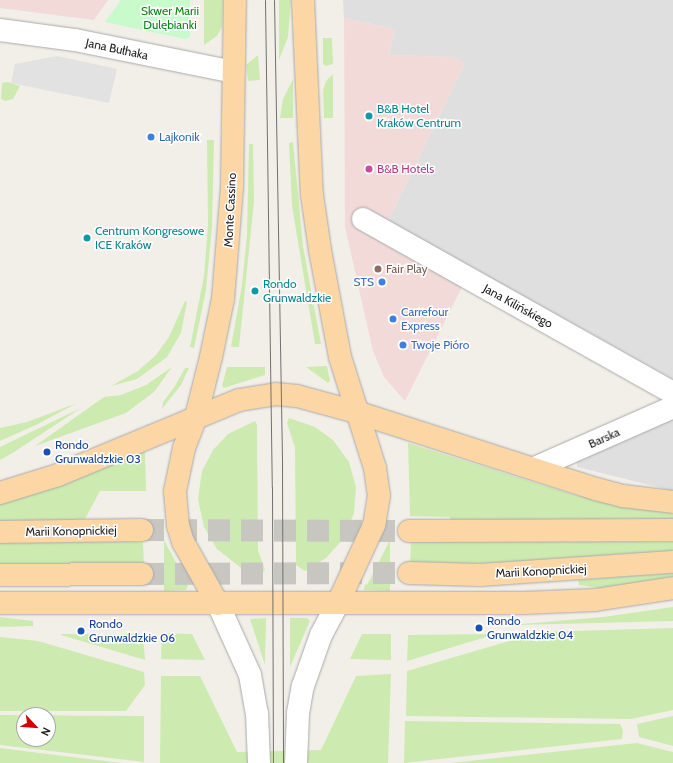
<!DOCTYPE html>
<html>
<head>
<meta charset="utf-8">
<style>
  body { margin:0 }
  #map { position:relative; width:673px; height:763px; overflow:hidden; background:#f2efe9; font-family:Cabin,sans-serif }
  div>[style] { position:absolute }
  [style*='--x'] { left:calc(var(--x)*1px); top:calc(var(--y)*1px); width:calc(var(--w)*1px); rotate:calc(var(--a)*1deg) }
  .residential>* { inset:0; background:#e0dfdf }
  .commercial>* { inset:0; background:#f2dad9 }
  .grass>* { inset:0; background:#cdebb0 }
  .park>* { inset:0; background:#c8facc }
  .parking>* { inset:0; background:#e2e2e2 }
  .major-tunnel>* { height:22px; margin-top:-11px; transform-origin:0; background:repeating-linear-gradient(90deg,#c8c6c1 0 22px,transparent 0 33px) }
  .roads { filter:drop-shadow(0 0 1px #a9a9a9) drop-shadow(0 0 1px #a9a9a9) }
  .minor>* { height:22px; margin:-11px; padding:0 11px; transform-origin:11px; border-radius:11px; background:#fff }
  .major>* { height:22px; margin:-11px; padding:0 11px; transform-origin:11px; border-radius:11px; background:#fcd6a4 }
  .tram>* { height:1px; margin:-0.5px; padding:0 0.5px; transform-origin:0.5px; border-radius:0.5px; background:#707070 }
  .dots>* { width:11px; height:11px; translate:-50% -50%; box-sizing:border-box; border:2px solid #fff; border-radius:50% }
  span { translate:-50% -50%; white-space:nowrap; text-align:center; line-height:1.15; -webkit-text-stroke:3px #fff; paint-order:stroke }
  .park-label { font-size:12px; color:#0c8416 }
  .street-label { font-size:12px; color:#222 }
  .culture-label { font-size:12px; color:#0d838f }
  .left { translate:0 -50%; text-align:left }
  .shop-label { font-size:12px; color:#366cbe }
  .right { translate:-100% -50%; text-align:right }
  .hotel-label { font-size:12px; color:#b23c85 }
  .education-label { font-size:12px; color:#785e54 }
  .transit-label { font-size:12px; color:#164399 }
  .north { position:absolute; left:16px; top:707px; width:40px; height:40px; box-sizing:border-box; background:#fff; border:1px solid #a7a7a7; border-radius:50%; rotate:116deg; font-size:11px; font-weight:700; line-height:16px; text-align:center; color:#222 }
  .north::after { content:''; display:block; margin:auto; width:14px; height:18px; background:#d40000; clip-path:polygon(50% 0,100% 100%,50% 72%,0 100%) }
</style>
</head>
<body>
<div id="map">
  <div class="residential">
    <div style="clip-path:polygon(343px 0,673px 0,673px 379px,388px 221px,465px 63px,453px 57px,389px 55px,395px 29px,344px 18px)"></div>
    <div style="clip-path:polygon(673px 416px,673px 491px,577px 467px,577px 461px,624px 436px)"></div>
  </div>
  <div class="commercial">
    <div style="clip-path:polygon(0 0,108px 0,94px 20px,0 8px)"></div>
    <div style="clip-path:polygon(344px 18px,395px 29px,389px 55px,453px 57px,465px 63px,388px 221px,465px 281px,405px 401px,384px 377px,373px 351px,345px 227px)"></div>
  </div>
  <div class="grass">
    <div style="clip-path:polygon(204px 0,223px 0,222px 27px,217px 36px,204px 45px)"></div>
    <div style="clip-path:polygon(279px 0,291px 0,288px 37px,279px 60px)"></div>
    <div style="clip-path:polygon(323px 38px,332px 38px,333px 64px,326px 66px,323px 64px)"></div>
    <div style="clip-path:polygon(258px 55px,260px 80px,248px 81px,246px 65px)"></div>
    <div style="clip-path:polygon(333px 74px,333px 118px,324px 118px,323px 90px,326px 81px)"></div>
    <div style="clip-path:polygon(293px 79px,293px 118px,280px 118px,283px 99px)"></div>
    <div style="clip-path:polygon(8px 82px,20px 86px,13px 99px,5px 101px,1px 99px,2px 83px)"></div>
    <div style="clip-path:polygon(207px 140px,214px 140px,212px 227px,206px 290px,194px 348px,190px 347px,204px 276px,208px 225px)"></div>
    <div style="clip-path:polygon(293px 142px,303px 246px,321px 344px,315px 344px,292px 206px,289px 143px)"></div>
    <div style="clip-path:polygon(249px 144px,253px 144px,254px 202px,239px 347px,231px 347px,242px 285px,247px 235px)"></div>
    <div style="clip-path:polygon(185px 301px,187px 302px,181px 333px,167px 357px,137px 379px,111px 386px,138px 371px,156px 355px,169px 337px)"></div>
    <div style="clip-path:polygon(327px 366px,330px 381px,328px 383px,306px 367px)"></div>
    <div style="clip-path:polygon(172px 367px,154px 392px,126px 413px,35px 446px,104px 397px,121px 395px,146px 385px)"></div>
    <div style="clip-path:polygon(227px 367px,265px 367px,265px 375px,224px 388px,222px 386px)"></div>
    <div style="clip-path:polygon(185px 368px,189px 368px,181px 385px,162px 409px,163px 402px,175px 386px)"></div>
    <div style="clip-path:polygon(77px 403px,38px 424px,0 441px,0 428px,27px 422px)"></div>
    <div style="clip-path:polygon(81px 408px,14px 452px,0 460px,0 447px)"></div>
    <div style="clip-path:polygon(289px 418px,315px 427px,333px 440px,349px 462px,356px 487px,354px 513px,344px 538px,326px 558px,305px 571px,296px 565px,295px 448px,287px 423px)"></div>
    <div style="clip-path:polygon(255px 421px,257px 425px,258px 550px,265px 570px,261px 574px,241px 568px,217px 549px,204px 527px,198px 499px,202px 471px,213px 450px,228px 434px)"></div>
    <div style="clip-path:polygon(408px 443px,575px 495px,673px 514px,673px 521px,451px 521px,450px 517px,410px 516px)"></div>
    <div style="clip-path:polygon(145px 449px,146px 491px,100px 491px,85px 519px,77px 519px,77px 522px,0 522px,0 502px)"></div>
    <div style="clip-path:polygon(164px 540px,188px 585px,186px 590px,164px 591px)"></div>
    <div style="clip-path:polygon(390px 540px,390px 591px,364px 590px,365px 584px,367px 585px)"></div>
    <div style="clip-path:polygon(0 541px,143px 542px,144px 566px,0 566px)"></div>
    <div style="clip-path:polygon(411px 541px,673px 542px,673px 552px,516px 563px,410px 564px)"></div>
    <div style="clip-path:polygon(673px 573px,673px 579px,606px 589px,579px 585px,578px 580px)"></div>
    <div style="clip-path:polygon(673px 607px,673px 621px,521px 625px,522px 624px,603px 617px)"></div>
    <div style="clip-path:polygon(0 617px,33px 621px,33px 626px,0 627px)"></div>
    <div style="clip-path:polygon(266px 618px,265px 665px,250px 619px)"></div>
    <div style="clip-path:polygon(290px 618px,307px 618px,310px 621px,290px 667px)"></div>
    <div style="clip-path:polygon(673px 628px,673px 710px,631px 719px,406px 716px,407px 671px,540px 632px)"></div>
    <div style="clip-path:polygon(162px 633px,192px 634px,205px 660px,161px 659px)"></div>
    <div style="clip-path:polygon(61px 634px,143px 634px,145px 660px,61px 635px)"></div>
    <div style="clip-path:polygon(362px 634px,391px 634px,391px 660px,350px 659px)"></div>
    <div style="clip-path:polygon(496px 634px,407px 661px,408px 635px)"></div>
    <div style="clip-path:polygon(0 637px,38px 641px,144px 672px,145px 685px,126px 711px,0 711px)"></div>
    <div style="clip-path:polygon(391px 674px,388px 763px,160px 763px,161px 676px,200px 676px,237px 752px,321px 750px,356px 676px)"></div>
    <div style="clip-path:polygon(evenodd,0 715px,144px 716px,144px 762px,0 745px,0 715px,24px 715px,48px 715px,48px 739px,24px 739px,24px 715px)"></div>
    <div style="clip-path:polygon(673px 716px,673px 746px,639px 737px,637px 724px)"></div>
    <div style="clip-path:polygon(405px 721px,620px 724px,623px 730px,622px 739px,404px 763px)"></div>
    <div style="clip-path:polygon(637px 743px,673px 752px,673px 763px,450px 763px)"></div>
    <div style="clip-path:polygon(0 748px,64px 756px,122px 763px,0 763px)"></div>
  </div>
  <div class="park">
    <div style="clip-path:polygon(121px 0,190px 0,190px 37px,185px 39px,105px 22px)"></div>
  </div>
  <div class="parking">
    <div style="clip-path:polygon(57px 56px,117px 69px,109px 103px,11px 83px,15px 64px)"></div>
  </div>
  <div class="major-tunnel">
    <div style="--x:142;--y:530;--w:267;--a:0.2"></div>
    <div style="--x:142;--y:574;--w:267;--a:-0.2"></div>
  </div>
  <div class="roads">
    <div class="minor">
      <div style="--x:0;--y:30;--w:76;--a:7.6"></div>
      <div style="--x:75;--y:40;--w:161;--a:11.4"></div>
      <div style="--x:363;--y:219;--w:355;--a:29.3"></div>
      <div style="--x:535;--y:468;--w:151;--a:-23.8"></div>
      <div style="--x:218;--y:604;--w:78;--a:65.7"></div>
      <div style="--x:250;--y:675;--w:39;--a:80"></div>
      <div style="--x:257;--y:713;--w:50;--a:87.7"></div>
      <div style="--x:296;--y:763;--w:50;--a:-87.7"></div>
      <div style="--x:298;--y:713;--w:27;--a:-80"></div>
      <div style="--x:303;--y:686;--w:54;--a:-70.6"></div>
      <div style="--x:321;--y:635;--w:36;--a:-62"></div>
    </div>
    <div class="major">
      <div style="--x:303;--y:0;--w:195;--a:87.4"></div>
      <div style="--x:312;--y:195;--w:56;--a:81.7"></div>
      <div style="--x:320;--y:250;--w:109;--a:79.4"></div>
      <div style="--x:340;--y:357;--w:116;--a:72.5"></div>
      <div style="--x:375;--y:468;--w:27;--a:82"></div>
      <div style="--x:379;--y:495;--w:30;--a:99"></div>
      <div style="--x:374;--y:525;--w:86;--a:114.8"></div>
      <div style="--x:0;--y:493;--w:61;--a:-17.2"></div>
      <div style="--x:58;--y:475;--w:196;--a:-22.5"></div>
      <div style="--x:239;--y:400;--w:36;--a:-9"></div>
      <div style="--x:275;--y:394;--w:22;--a:5"></div>
      <div style="--x:297;--y:396;--w:61;--a:15.2"></div>
      <div style="--x:356;--y:412;--w:252;--a:17.8"></div>
      <div style="--x:596;--y:489;--w:28;--a:15"></div>
      <div style="--x:623;--y:496;--w:50;--a:6.8"></div>
      <div style="--x:409;--y:531;--w:264;--a:-0.2"></div>
      <div style="--x:0;--y:532;--w:142;--a:-0.8"></div>
      <div style="--x:409;--y:573;--w:71;--a:1.6"></div>
      <div style="--x:480;--y:575;--w:193;--a:-3.9"></div>
      <div style="--x:0;--y:575;--w:142;--a:-0.4"></div>
      <div style="--x:0;--y:603;--w:524;--a:0"></div>
      <div style="--x:524;--y:603;--w:71;--a:-2.4"></div>
      <div style="--x:595;--y:600;--w:79;--a:-8.7"></div>
      <div style="--x:218;--y:604;--w:71;--a:-119.4"></div>
      <div style="--x:183;--y:542;--w:17;--a:-107"></div>
      <div style="--x:178;--y:526;--w:35;--a:-95"></div>
      <div style="--x:175;--y:491;--w:44;--a:-78.2"></div>
      <div style="--x:184;--y:448;--w:33;--a:-69"></div>
      <div style="--x:196;--y:417;--w:62;--a:-76"></div>
      <div style="--x:211;--y:357;--w:59;--a:-78.3"></div>
      <div style="--x:223;--y:299;--w:113;--a:-85.4"></div>
      <div style="--x:232;--y:186;--w:186;--a:-89.1"></div>
    </div>
  </div>
  <div class="tram">
    <div style="--x:265;--y:0;--w:487;--a:89.2"></div>
    <div style="--x:272;--y:487;--w:276;--a:89.8"></div>
    <div style="--x:274;--y:0;--w:465;--a:89"></div>
    <div style="--x:282;--y:465;--w:298;--a:89.8"></div>
  </div>
  <div class="dots">
    <div style="left:369px;top:116px;background:#0f9aa8"></div>
    <div style="left:151px;top:137px;background:#3f7fe0"></div>
    <div style="left:369px;top:169px;background:#d1479c"></div>
    <div style="left:87px;top:238px;background:#0f9aa8"></div>
    <div style="left:378px;top:269px;background:#8d6e63"></div>
    <div style="left:382px;top:282px;background:#3f7fe0"></div>
    <div style="left:255px;top:291px;background:#0f9aa8"></div>
    <div style="left:393px;top:319px;background:#3f7fe0"></div>
    <div style="left:403px;top:345px;background:#3f7fe0"></div>
    <div style="left:47px;top:452px;background:#1a4fb4"></div>
    <div style="left:479px;top:628px;background:#1a4fb4"></div>
    <div style="left:81px;top:631px;background:#1a4fb4"></div>
  </div>
  <div class="park-label">
    <span style="left:170px;top:18px">Skwer Marii<br>Dulębianki</span>
  </div>
  <div class="street-label">
    <span style="left:117px;top:49px;rotate:12deg">Jana Bułhaka</span>
    <span style="left:230px;top:210px;rotate:-87deg">Monte Cassino</span>
    <span style="left:518px;top:306px;rotate:29deg">Jana Kilińskiego</span>
    <span style="left:604px;top:438px;rotate:-24deg">Barska</span>
    <span style="left:71px;top:531px;rotate:-1deg">Marii Konopnickiej</span>
    <span style="left:541px;top:571px;rotate:-3deg">Marii Konopnickiej</span>
  </div>
  <div class="culture-label">
    <span class="left" style="left:377px;top:116px">B&amp;B Hotel<br>Kraków Centrum</span>
    <span class="left" style="left:95px;top:238px">Centrum Kongresowe<br>ICE Kraków</span>
    <span class="left" style="left:263px;top:291px">Rondo<br>Grunwaldzkie</span>
  </div>
  <div class="shop-label">
    <span class="left" style="left:159px;top:137px">Lajkonik</span>
    <span class="right" style="left:374px;top:282px">STS</span>
    <span class="left" style="left:401px;top:319px">Carrefour<br>Express</span>
    <span class="left" style="left:411px;top:345px">Twoje Pióro</span>
  </div>
  <div class="hotel-label">
    <span class="left" style="left:377px;top:169px">B&amp;B Hotels</span>
  </div>
  <div class="education-label">
    <span class="left" style="left:386px;top:269px">Fair Play</span>
  </div>
  <div class="transit-label">
    <span class="left" style="left:55px;top:452px">Rondo<br>Grunwaldzkie 03</span>
    <span class="left" style="left:487px;top:628px">Rondo<br>Grunwaldzkie 04</span>
    <span class="left" style="left:89px;top:631px">Rondo<br>Grunwaldzkie 06</span>
  </div>
  <div class="north">N</div>
</div>
</body>
</html>
